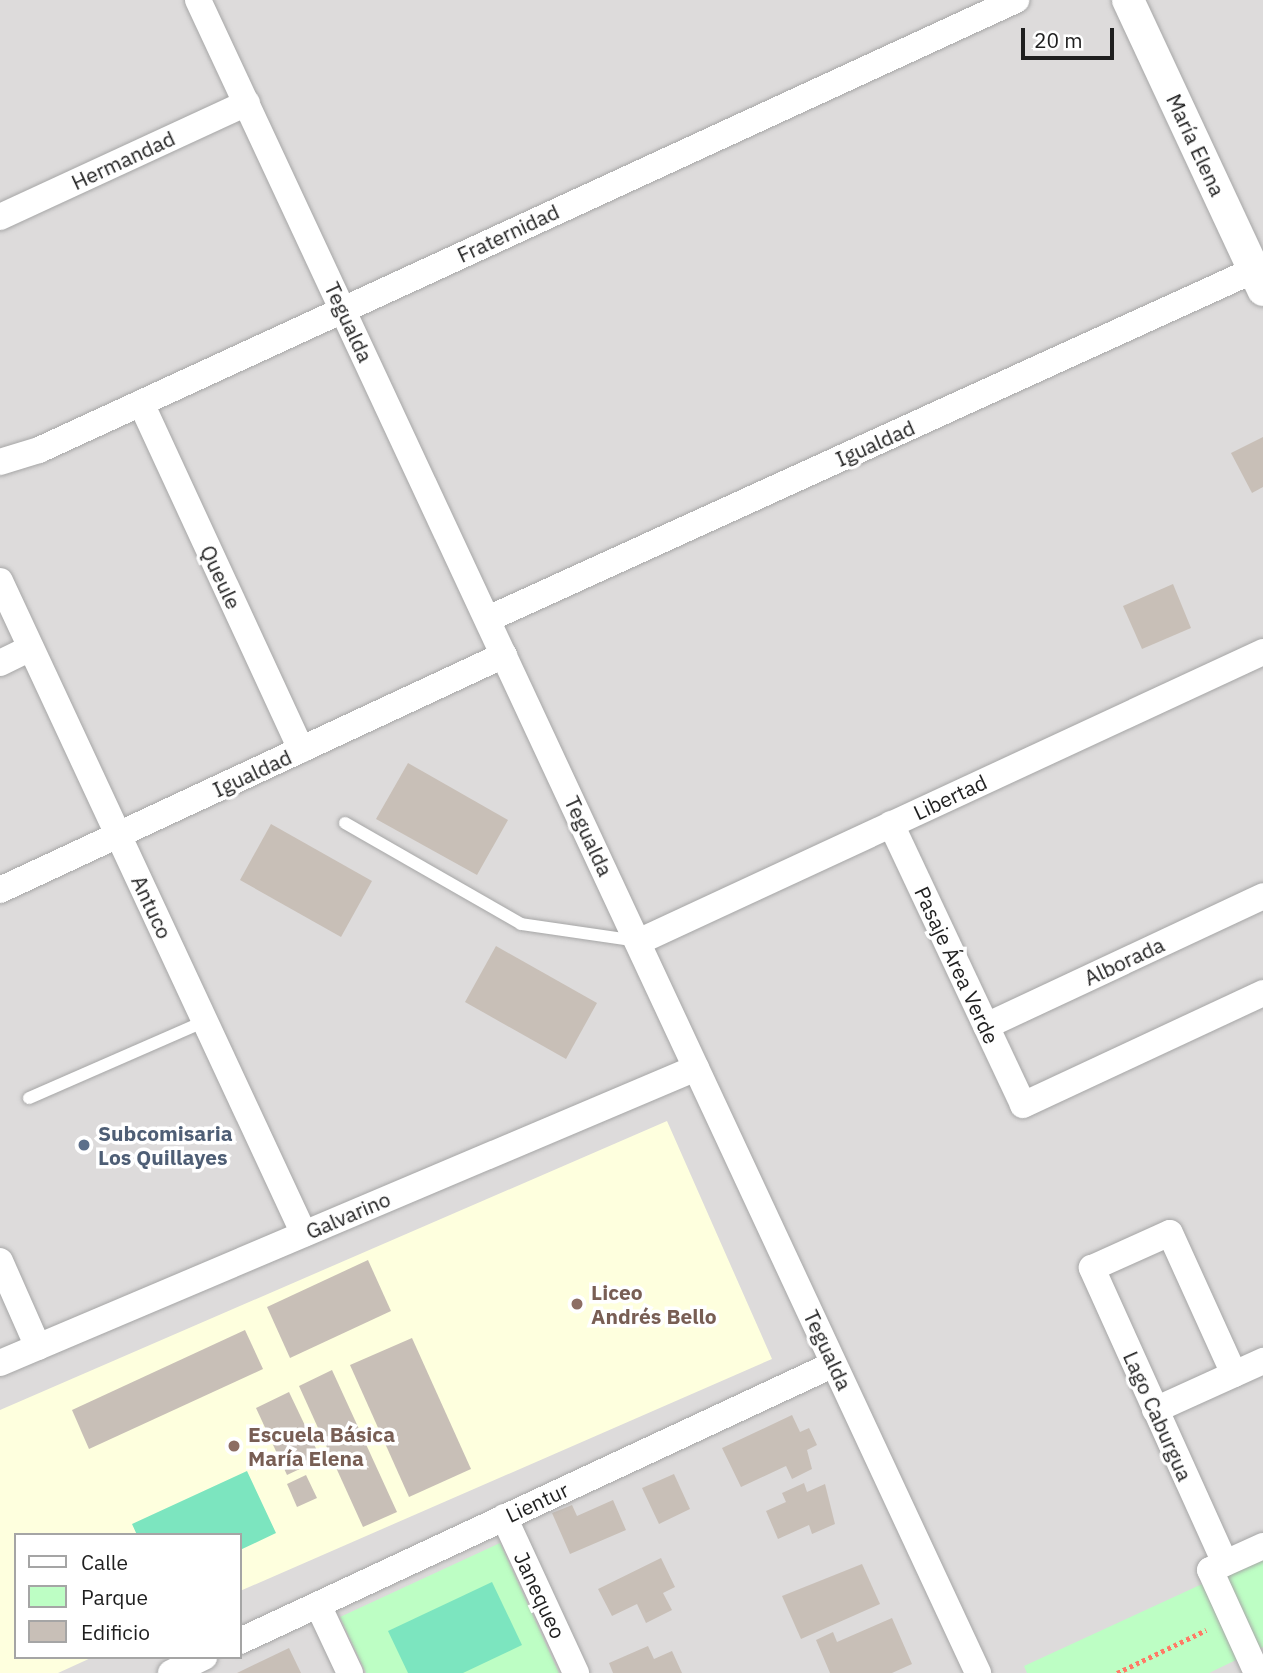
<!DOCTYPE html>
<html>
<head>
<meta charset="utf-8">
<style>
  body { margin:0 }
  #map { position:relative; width:1263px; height:1673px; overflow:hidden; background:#f0ece4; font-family:"IBM Plex Sans",sans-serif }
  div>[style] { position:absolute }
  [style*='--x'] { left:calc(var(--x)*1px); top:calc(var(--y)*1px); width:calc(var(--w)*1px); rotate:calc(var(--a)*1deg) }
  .residential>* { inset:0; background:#dddbdb }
  .education>* { inset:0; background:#feffde }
  .park>* { inset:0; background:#bdfec4 }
  .pitch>* { inset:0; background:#7ce5bf }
  .building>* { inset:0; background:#c8bfb7 }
  .path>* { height:4.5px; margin-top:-2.25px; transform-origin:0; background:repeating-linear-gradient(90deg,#ff7a66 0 3.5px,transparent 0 7px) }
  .roads { filter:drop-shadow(0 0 2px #a6a6a6) drop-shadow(0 0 2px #a6a6a6) }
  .service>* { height:12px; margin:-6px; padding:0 6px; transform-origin:6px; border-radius:6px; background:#fff }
  .minor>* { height:26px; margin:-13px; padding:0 13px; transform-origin:13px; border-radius:13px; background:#fff }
  .tertiary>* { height:32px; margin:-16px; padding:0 16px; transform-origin:16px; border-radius:16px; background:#fff }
  .dots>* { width:19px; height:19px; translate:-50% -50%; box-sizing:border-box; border:4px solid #fff; border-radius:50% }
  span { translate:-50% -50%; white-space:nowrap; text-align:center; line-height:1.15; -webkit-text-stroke:7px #fff; paint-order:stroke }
  .street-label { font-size:21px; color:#1f1f1f }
  .service-label { font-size:21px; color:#4e5e75; font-weight:700 }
  .left { translate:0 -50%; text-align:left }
  .education-label { font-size:21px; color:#785e54; font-weight:700 }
  .legend { position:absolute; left:14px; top:1533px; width:228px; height:126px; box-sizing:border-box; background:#fff; border:2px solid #a5a5a5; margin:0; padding:9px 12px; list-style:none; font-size:21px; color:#1f1f1f }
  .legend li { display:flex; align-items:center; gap:14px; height:35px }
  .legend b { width:35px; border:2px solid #a5a5a5 }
  .scale { position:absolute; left:1021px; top:28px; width:93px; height:32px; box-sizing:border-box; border:4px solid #1f1f1f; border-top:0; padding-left:9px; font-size:21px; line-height:24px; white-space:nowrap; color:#1f1f1f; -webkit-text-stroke:5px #fff; paint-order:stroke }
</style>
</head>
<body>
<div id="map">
  <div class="residential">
    <div style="clip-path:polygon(evenodd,0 0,1263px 0,1263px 1673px,0 1673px,0 0,16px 1535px,240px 1535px,240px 1657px,16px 1657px,16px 1535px)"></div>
  </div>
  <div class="education">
    <div style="clip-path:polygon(667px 1121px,772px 1359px,240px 1591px,240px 1535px,16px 1535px,16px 1657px,93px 1657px,58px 1673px,0 1673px,0 1410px)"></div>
  </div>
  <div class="park">
    <div style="clip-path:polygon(500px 1543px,559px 1673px,366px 1673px,340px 1617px)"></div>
    <div style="clip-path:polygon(1263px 1556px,1263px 1647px,1209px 1673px,1027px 1673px,1024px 1666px)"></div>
  </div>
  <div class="pitch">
    <div style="clip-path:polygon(247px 1471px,276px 1533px,240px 1550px,240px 1535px,137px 1535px,132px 1524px)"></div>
    <div style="clip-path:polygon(492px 1582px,522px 1645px,463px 1673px,408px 1673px,388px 1631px)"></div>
  </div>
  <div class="building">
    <div style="clip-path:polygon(1263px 437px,1263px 487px,1252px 493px,1231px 453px)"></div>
    <div style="clip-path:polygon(1173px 584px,1191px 628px,1142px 649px,1123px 606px)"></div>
    <div style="clip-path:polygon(408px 763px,508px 820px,477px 875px,376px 819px)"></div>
    <div style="clip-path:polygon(271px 824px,372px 881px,341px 937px,240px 880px)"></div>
    <div style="clip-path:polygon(496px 946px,597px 1003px,566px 1059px,465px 1002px)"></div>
    <div style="clip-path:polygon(368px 1260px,391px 1311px,290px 1358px,267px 1307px)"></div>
    <div style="clip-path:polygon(245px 1330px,263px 1369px,89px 1449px,72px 1410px)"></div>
    <div style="clip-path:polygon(412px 1338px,471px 1469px,409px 1497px,350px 1365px)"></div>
    <div style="clip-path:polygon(332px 1370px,397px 1512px,363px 1527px,299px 1386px)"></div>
    <div style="clip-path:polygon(289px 1392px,321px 1459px,287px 1475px,256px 1408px)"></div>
    <div style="clip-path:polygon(792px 1415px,800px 1432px,809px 1428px,817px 1445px,807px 1450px,812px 1469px,792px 1479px,786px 1466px,741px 1487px,722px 1448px)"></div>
    <div style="clip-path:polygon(674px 1474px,690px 1509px,659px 1524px,642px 1488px)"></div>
    <div style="clip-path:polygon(306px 1475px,317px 1498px,297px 1507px,287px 1484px)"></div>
    <div style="clip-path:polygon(804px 1483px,807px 1492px,825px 1484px,835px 1524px,812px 1534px,809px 1525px,778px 1539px,766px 1511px,786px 1502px,782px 1493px)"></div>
    <div style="clip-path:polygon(613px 1500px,626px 1530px,570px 1554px,552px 1513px,572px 1505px,577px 1516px)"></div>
    <div style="clip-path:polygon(661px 1558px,675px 1587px,663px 1593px,672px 1610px,646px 1623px,637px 1604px,612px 1616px,598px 1589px)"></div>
    <div style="clip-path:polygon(862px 1564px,880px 1604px,801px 1639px,782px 1596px)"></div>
    <div style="clip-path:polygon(892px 1618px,912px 1664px,892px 1673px,830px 1673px,816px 1640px,833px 1632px,837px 1642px)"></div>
    <div style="clip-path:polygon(648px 1646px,654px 1659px,672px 1651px,682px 1673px,613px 1673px,609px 1663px)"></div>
    <div style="clip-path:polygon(289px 1648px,301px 1673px,237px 1673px)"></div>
  </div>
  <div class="path">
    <div style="--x:1117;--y:1673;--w:99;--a:-25.8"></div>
  </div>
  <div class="roads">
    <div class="service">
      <div style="--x:345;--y:823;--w:203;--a:29.8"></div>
      <div style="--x:521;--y:924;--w:118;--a:8.3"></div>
      <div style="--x:29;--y:1098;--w:192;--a:-23.6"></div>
    </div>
    <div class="minor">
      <div style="--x:198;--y:0;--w:1846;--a:65"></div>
      <div style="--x:0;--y:217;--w:272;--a:-24.8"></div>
      <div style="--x:141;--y:403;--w:382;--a:65.2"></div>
      <div style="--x:0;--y:462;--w:41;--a:-17.1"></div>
      <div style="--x:39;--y:450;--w:1076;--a:-24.73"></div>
      <div style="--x:0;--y:581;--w:720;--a:65.04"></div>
      <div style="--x:488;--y:619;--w:852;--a:-24.49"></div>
      <div style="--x:0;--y:663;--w:34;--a:-26"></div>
      <div style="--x:891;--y:824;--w:310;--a:64.8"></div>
      <div style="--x:1023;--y:1105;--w:265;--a:-25"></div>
      <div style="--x:0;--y:890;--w:556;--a:-25"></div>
      <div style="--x:638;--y:942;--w:689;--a:-24.89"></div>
      <div style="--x:986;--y:1026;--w:306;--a:-25.1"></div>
      <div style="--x:0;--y:1261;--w:94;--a:66.2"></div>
      <div style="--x:0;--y:1363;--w:756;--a:-22.97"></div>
      <div style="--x:1155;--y:1410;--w:119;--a:-24.4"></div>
      <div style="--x:504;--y:1517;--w:172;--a:65.2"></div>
      <div style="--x:1225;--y:1563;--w:324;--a:-114.3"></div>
      <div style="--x:1092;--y:1268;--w:85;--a:-24.2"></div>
      <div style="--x:1170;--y:1233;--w:155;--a:65.6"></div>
      <div style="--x:318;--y:1605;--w:75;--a:64.8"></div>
      <div style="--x:240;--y:1641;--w:655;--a:-25"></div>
      <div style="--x:171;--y:1673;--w:37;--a:-26"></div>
      <div style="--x:1257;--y:1673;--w:113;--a:-114.5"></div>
      <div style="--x:1210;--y:1570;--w:58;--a:-24.4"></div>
    </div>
    <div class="tertiary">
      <div style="--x:1128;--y:0;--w:320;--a:65"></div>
    </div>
  </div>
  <div class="dots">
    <div style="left:84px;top:1145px;background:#5c6f8a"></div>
    <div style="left:577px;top:1304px;background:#8d6e63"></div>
    <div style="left:234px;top:1446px;background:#8d6e63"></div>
  </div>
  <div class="street-label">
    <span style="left:1196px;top:145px;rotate:65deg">María Elena</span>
    <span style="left:123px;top:160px;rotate:-25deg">Hermandad</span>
    <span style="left:508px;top:233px;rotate:-25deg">Fraternidad</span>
    <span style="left:349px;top:322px;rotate:65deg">Tegualda</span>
    <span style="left:875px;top:443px;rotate:-24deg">Igualdad</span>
    <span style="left:221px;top:577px;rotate:65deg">Queule</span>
    <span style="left:252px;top:773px;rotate:-25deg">Igualdad</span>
    <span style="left:950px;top:797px;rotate:-25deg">Libertad</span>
    <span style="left:589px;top:836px;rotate:65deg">Tegualda</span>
    <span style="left:152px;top:907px;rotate:65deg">Antuco</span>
    <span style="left:1124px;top:961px;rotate:-25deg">Alborada</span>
    <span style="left:957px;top:965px;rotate:65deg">Pasaje Área Verde</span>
    <span style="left:348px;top:1215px;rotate:-23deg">Galvarino</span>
    <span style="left:828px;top:1350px;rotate:65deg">Tegualda</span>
    <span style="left:1158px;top:1416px;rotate:66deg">Lago Caburgua</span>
    <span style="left:537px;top:1502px;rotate:-25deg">Lientur</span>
    <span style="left:540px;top:1595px;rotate:65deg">Janequeo</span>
  </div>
  <div class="service-label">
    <span class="left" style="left:98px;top:1145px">Subcomisaria<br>Los Quillayes</span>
  </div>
  <div class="education-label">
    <span class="left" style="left:591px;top:1304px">Liceo<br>Andrés Bello</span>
    <span class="left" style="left:248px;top:1446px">Escuela Básica<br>María Elena</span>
  </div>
  <ul class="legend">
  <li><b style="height:9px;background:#fff"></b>Calle</li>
  <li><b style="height:19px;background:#bdfec4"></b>Parque</li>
  <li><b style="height:19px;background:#c8bfb7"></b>Edificio</li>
  </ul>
  <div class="scale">20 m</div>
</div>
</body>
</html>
